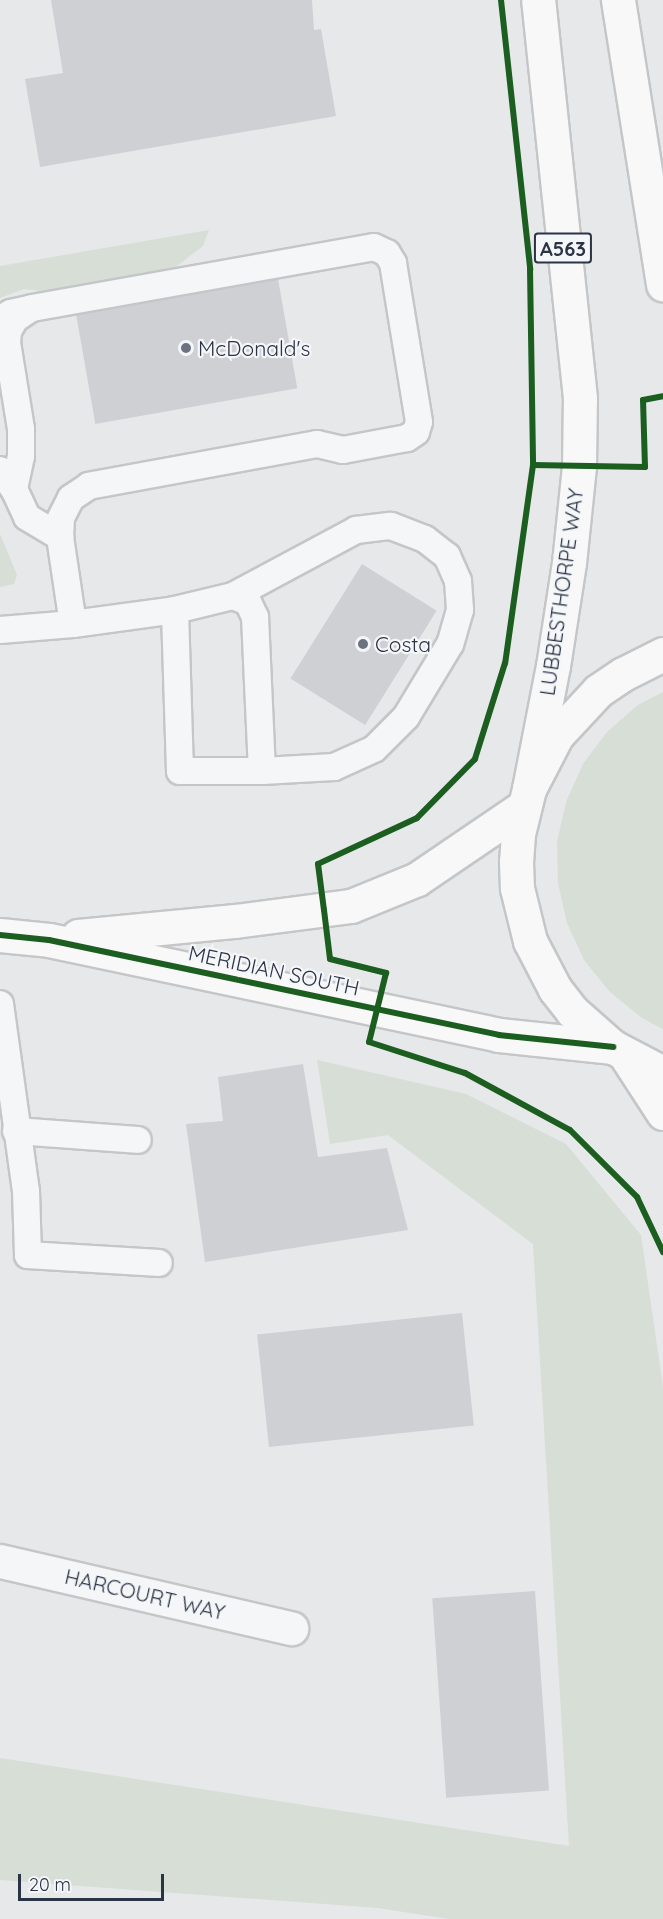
<!DOCTYPE html>
<style>
body{margin:0}
#map{position:relative;width:663px;height:1919px;overflow:hidden;background:#e6e8ea;font-family:Quicksand,sans-serif}
div>[style]{position:absolute}
.green>*{inset:0;background:#d6ded6}
.building>*{inset:0;background:#ced0d3;transform-origin:0 0}
.roads{filter:drop-shadow(2px 0 #c4c6c8) drop-shadow(-2px 0 #c4c6c8) drop-shadow(0 2px #c4c6c8) drop-shadow(0 -2px #c4c6c8)}
.lane>*{height:26px;margin:-13px;padding:0 13px;transform-origin:13px;border-radius:13px;background:#f5f6f7}
.street>*{height:33px;margin:-16.5px;padding:0 16.5px;transform-origin:16.5px;border-radius:16.5px;background:#f5f6f7}
.secondary>*{height:33px;margin:-16.5px;padding:0 16.5px;transform-origin:16.5px;border-radius:16.5px;background:#f8f8f8}
.highway>*{height:33px;margin:-16.5px;padding:0 16.5px;transform-origin:16.5px;border-radius:16.5px;background:#f8f8f8}
.cycleway>*{height:6px;margin:-3px;padding:0 3px;transform-origin:3px;border-radius:3px;background:#1b5e20}
.dots>*{width:16px;height:16px;translate:-50% -50%;box-sizing:border-box;border:3px solid #f4f6f9;border-radius:50%}
span{translate:-50% -50%;white-space:nowrap;text-align:center;line-height:1.15;-webkit-text-stroke:4.5px #f4f6f9;paint-order:stroke}
.shield-label span{padding:2px 4px;background:#f4f6f9;border:2px solid;border-radius:4px;-webkit-text-stroke-width:0}
.shield-label{font-size:20px;color:#2b3445;font-weight:700}
.poi-label{font-size:21px;color:#2b3445}
.left{translate:0 -50%;text-align:left}
.street-label{font-size:21px;color:#2b3445}
.scale{position:absolute;left:18px;top:1874px;width:146px;height:27px;box-sizing:border-box;border:3px solid #2b3445;border-top:0;padding-left:8px;font-size:18px;line-height:21px;white-space:nowrap;color:#2b3445;-webkit-text-stroke:4px #f4f6f9;paint-order:stroke}
</style>
<div id="map">
<div class="green">
<i style="clip-path:polygon(209px 230px,203px 246px,173px 269px,49px 292px,24px 289px,0 298px,0 266px)"></i>
<i style="clip-path:polygon(0 534px,17px 575px,14px 584px,0 587px)"></i>
<i style="clip-path:polygon(663px 692px,663px 1029px,642px 1018px,610px 992px,584px 960px,567px 923px,558px 883px,557px 842px,566px 802px,583px 764px,607px 732px,638px 705px)"></i>
<i style="clip-path:polygon(317px 1060px,466px 1094px,566px 1144px,641px 1235px,663px 1387px,663px 1919px,449px 1919px,378px 1908px,0 1880px,0 1758px,569px 1846px,533px 1244px,388px 1135px,330px 1144px)"></i>
</div>
<div class="building">
<i style="clip-path:polygon(51px 0,312px 0,314px 30px,321px 29px,336px 116px,40px 167px,25px 79px,63px 73px)"></i>
<i style="left:278px;top:279px;width:111px;height:205px;rotate:80deg"></i>
<i style="left:362px;top:564px;width:88px;height:135px;rotate:32deg"></i>
<i style="clip-path:polygon(303px 1064px,318px 1157px,387px 1148px,408px 1230px,205px 1262px,186px 1124px,223px 1121px,218px 1077px)"></i>
<i style="left:462px;top:1313px;width:113px;height:206px;rotate:84deg"></i>
<i style="left:535px;top:1591px;width:200px;height:103px;rotate:86deg"></i>
</div>
<div class="roads">
<div class="lane">
<i style="left:0;top:319px;width:13px;rotate:-29deg"></i>
<i style="left:11px;top:313px;width:22px;rotate:-13deg"></i>
<i style="left:32px;top:308px;width:347px;rotate:-10.1deg"></i>
<i style="left:374px;top:247px;width:14px;rotate:25deg"></i>
<i style="left:387px;top:253px;width:12px;rotate:59deg"></i>
<i style="left:393px;top:263px;width:161px;rotate:80.7deg"></i>
<i style="left:419px;top:422px;width:10px;rotate:107deg"></i>
<i style="left:416px;top:432px;width:11px;rotate:146deg"></i>
<i style="left:407px;top:438px;width:65px;rotate:169.4deg"></i>
<i style="left:343px;top:450px;width:27px;rotate:-167deg"></i>
<i style="left:317px;top:444px;width:232px;rotate:169.6deg"></i>
<i style="left:89px;top:486px;width:22px;rotate:146deg"></i>
<i style="left:71px;top:498px;width:22px;rotate:117deg"></i>
<i style="left:61px;top:518px;width:19px;rotate:93deg"></i>
<i style="left:60px;top:537px;width:88px;rotate:81.5deg"></i>
<i style="left:73px;top:624px;width:73px;rotate:175.3deg"></i>
<i style="left:0;top:470px;width:24px;rotate:54deg"></i>
<i style="left:14px;top:489px;width:31px;rotate:65deg"></i>
<i style="left:27px;top:517px;width:39px;rotate:31deg"></i>
<i style="left:14px;top:489px;width:34px;rotate:-78deg"></i>
<i style="left:21px;top:456px;width:27px;rotate:-90deg"></i>
<i style="left:21px;top:429px;width:87px;rotate:-99.2deg"></i>
<i style="left:7px;top:343px;width:12px;rotate:-85deg"></i>
<i style="left:8px;top:331px;width:14px;rotate:-60deg"></i>
<i style="left:15px;top:319px;width:18px;rotate:-34deg"></i>
<i style="left:233px;top:596px;width:140px;rotate:-28.2deg"></i>
<i style="left:356px;top:530px;width:35px;rotate:-7deg"></i>
<i style="left:391px;top:526px;width:36px;rotate:21deg"></i>
<i style="left:425px;top:539px;width:28px;rotate:38deg"></i>
<i style="left:447px;top:556px;width:27px;rotate:66deg"></i>
<i style="left:458px;top:581px;width:29px;rotate:86deg"></i>
<i style="left:460px;top:610px;width:35px;rotate:106deg"></i>
<i style="left:450px;top:644px;width:85px;rotate:121.1deg"></i>
<i style="left:406px;top:717px;width:45px;rotate:135deg"></i>
<i style="left:374px;top:749px;width:44px;rotate:155.8deg"></i>
<i style="left:334px;top:767px;width:72px;rotate:176.8deg"></i>
<i style="left:73px;top:624px;width:103px;rotate:-7.8deg"></i>
<i style="left:175px;top:610px;width:60px;rotate:-13.6deg"></i>
<i style="left:233px;top:596px;width:16px;rotate:22deg"></i>
<i style="left:248px;top:602px;width:17px;rotate:65deg"></i>
<i style="left:255px;top:617px;width:154px;rotate:87.4deg"></i>
<i style="left:262px;top:771px;width:82px;rotate:180deg"></i>
<i style="left:180px;top:771px;width:161px;rotate:-91.8deg"></i>
<i style="left:0;top:1004px;width:189px;rotate:82.1deg"></i>
<i style="left:26px;top:1191px;width:64px;rotate:88.2deg"></i>
<i style="left:28px;top:1255px;width:131px;rotate:3.5deg"></i>
<i style="left:16px;top:1131px;width:122px;rotate:4.2deg"></i>
</div>
<div class="street">
<i style="left:0;top:1561px;width:299px;rotate:13deg"></i>
</div>
<div class="secondary">
<i style="left:0;top:935px;width:49px;rotate:5.8deg"></i>
<i style="left:49px;top:940px;width:460px;rotate:11.9deg"></i>
<i style="left:499px;top:1035px;width:115px;rotate:6deg"></i>
<i style="left:78px;top:936px;width:158px;rotate:-5.5deg"></i>
<i style="left:235px;top:921px;width:117px;rotate:-7.4deg"></i>
<i style="left:351px;top:906px;width:71px;rotate:-22.2deg"></i>
<i style="left:417px;top:879px;width:128px;rotate:-34.2deg"></i>
</div>
<div class="highway">
<i style="left:618px;top:0;width:288px;rotate:81deg"></i>
<i style="left:663px;top:654px;width:45px;rotate:153.4deg"></i>
<i style="left:623px;top:674px;width:30px;rotate:146deg"></i>
<i style="left:598px;top:691px;width:60px;rotate:133deg"></i>
<i style="left:557px;top:735px;width:61px;rotate:117.4deg"></i>
<i style="left:529px;top:789px;width:46px;rotate:103.7deg"></i>
<i style="left:518px;top:834px;width:27px;rotate:94deg"></i>
<i style="left:516px;top:861px;width:27px;rotate:88deg"></i>
<i style="left:517px;top:888px;width:55px;rotate:76.2deg"></i>
<i style="left:530px;top:941px;width:54px;rotate:62.5deg"></i>
<i style="left:555px;top:989px;width:28px;rotate:52deg"></i>
<i style="left:572px;top:1011px;width:55px;rotate:41.3deg"></i>
<i style="left:613px;top:1047px;width:56px;rotate:27.5deg"></i>
<i style="left:529px;top:789px;width:125px;rotate:-79deg"></i>
<i style="left:553px;top:666px;width:104px;rotate:-81.2deg"></i>
<i style="left:569px;top:563px;width:98px;rotate:-84.1deg"></i>
<i style="left:579px;top:466px;width:68px;rotate:-89.2deg"></i>
<i style="left:580px;top:398px;width:400px;rotate:-96deg"></i>
<i style="left:626px;top:1056px;width:68px;rotate:57deg"></i>
</div>
</div>
<div class="cycleway">
<i style="left:501px;top:0;width:271px;rotate:83.8deg"></i>
<i style="left:530px;top:269px;width:196px;rotate:89.1deg"></i>
<i style="left:533px;top:465px;width:200px;rotate:98deg"></i>
<i style="left:505px;top:663px;width:101px;rotate:107.4deg"></i>
<i style="left:475px;top:759px;width:83px;rotate:134.5deg"></i>
<i style="left:417px;top:818px;width:109px;rotate:155.1deg"></i>
<i style="left:318px;top:864px;width:46px;rotate:82.6deg"></i>
<i style="left:324px;top:910px;width:49px;rotate:83deg"></i>
<i style="left:330px;top:959px;width:58px;rotate:14deg"></i>
<i style="left:386px;top:973px;width:71px;rotate:103.8deg"></i>
<i style="left:369px;top:1042px;width:101px;rotate:17.9deg"></i>
<i style="left:465px;top:1073px;width:119px;rotate:28.5deg"></i>
<i style="left:570px;top:1130px;width:95px;rotate:45deg"></i>
<i style="left:637px;top:1197px;width:61px;rotate:64.7deg"></i>
<i style="left:533px;top:465px;width:112px;rotate:1deg"></i>
<i style="left:645px;top:467px;width:67px;rotate:-91.7deg"></i>
<i style="left:643px;top:400px;width:20px;rotate:-11deg"></i>
<i style="left:0;top:935px;width:49px;rotate:5.8deg"></i>
<i style="left:49px;top:940px;width:460px;rotate:11.9deg"></i>
<i style="left:499px;top:1035px;width:115px;rotate:6deg"></i>
</div>
<div class="dots">
<i style="left:186px;top:348px;background:#6c737f"></i>
<i style="left:363px;top:644px;background:#6c737f"></i>
</div>
<div class="shield-label">
<span style="left:563px;top:248px">A563</span>
</div>
<div class="poi-label">
<span class="left" style="left:198px;top:348px">McDonald's</span>
<span class="left" style="left:375px;top:644px">Costa</span>
</div>
<div class="street-label">
<span style="left:561px;top:592px;rotate:-82deg">LUBBESTHORPE WAY</span>
<span style="left:274px;top:970px;rotate:12deg">MERIDIAN SOUTH</span>
<span style="left:145px;top:1594px;rotate:13deg">HARCOURT WAY</span>
</div>
<div class="scale">20 m</div>
</div>
